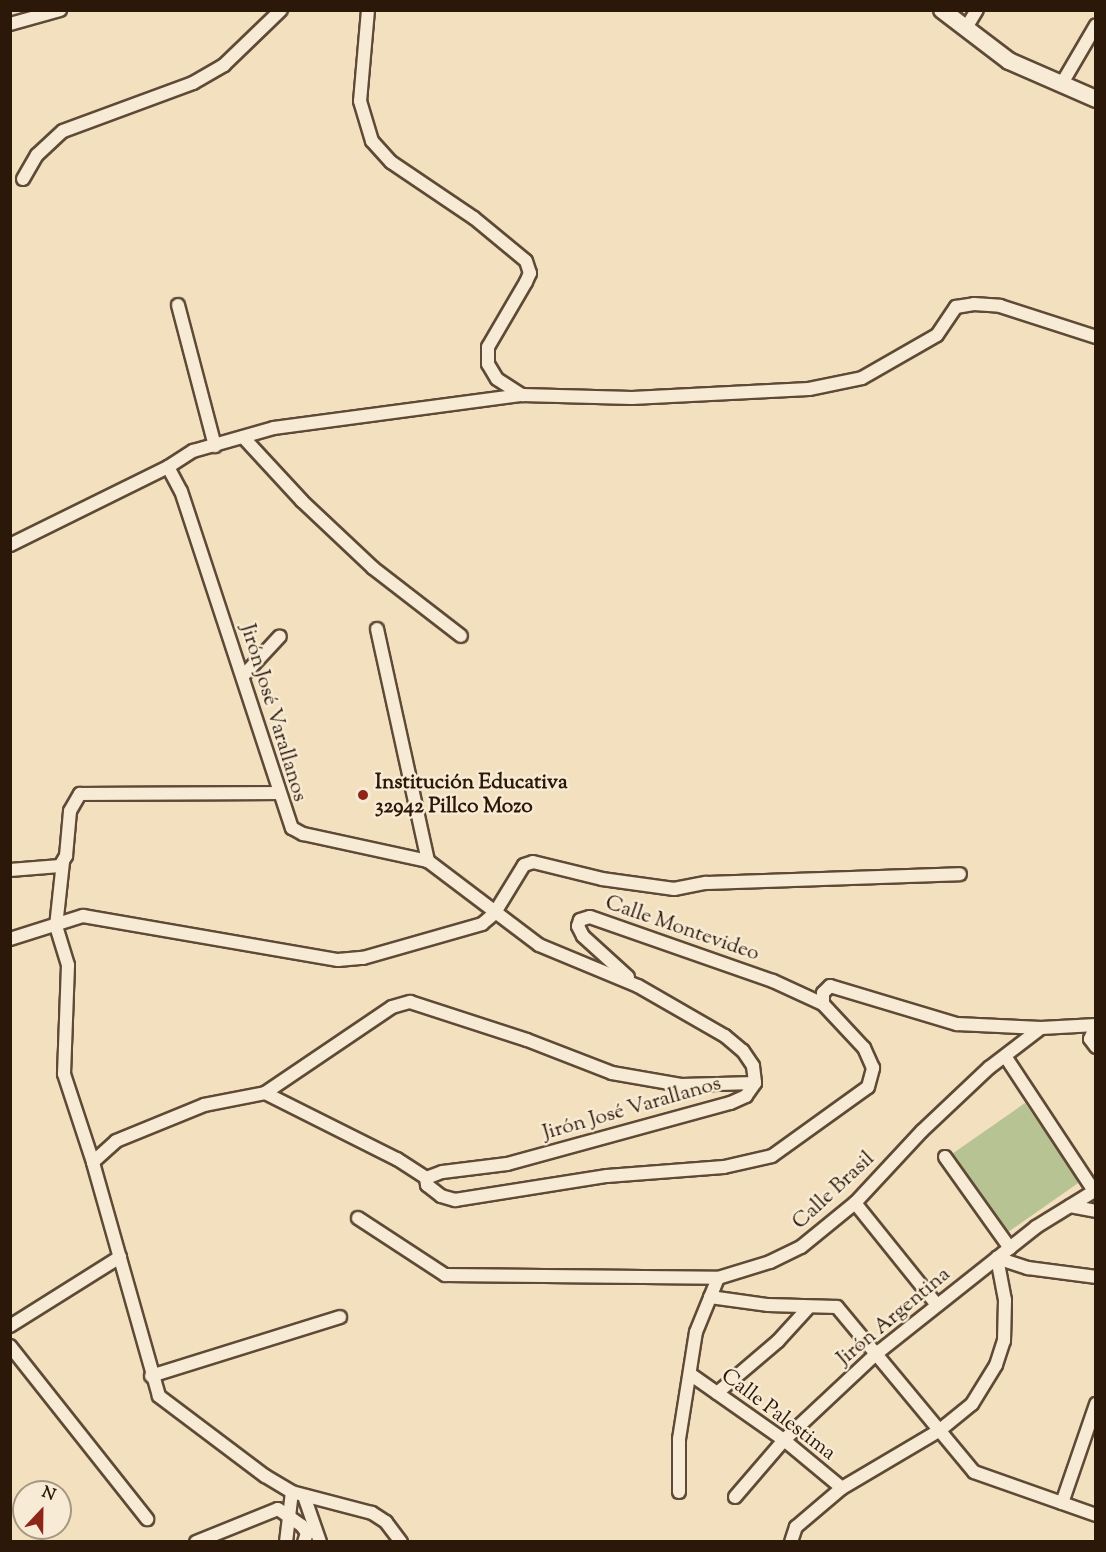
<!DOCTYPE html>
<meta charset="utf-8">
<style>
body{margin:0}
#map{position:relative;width:1106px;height:1552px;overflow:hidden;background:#f3e0be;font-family:"Sorts Mill Goudy",serif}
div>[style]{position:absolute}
.green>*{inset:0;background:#b8c394;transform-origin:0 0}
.roads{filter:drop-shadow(2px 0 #5e4a36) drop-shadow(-2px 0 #5e4a36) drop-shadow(0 2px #5e4a36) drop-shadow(0 -2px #5e4a36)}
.street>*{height:12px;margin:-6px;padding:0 6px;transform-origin:6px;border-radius:6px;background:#f7ebd5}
.secondary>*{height:16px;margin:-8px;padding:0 8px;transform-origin:8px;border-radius:8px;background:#f7ebd5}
.dots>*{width:16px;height:16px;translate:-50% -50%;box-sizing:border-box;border:3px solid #f7ebd5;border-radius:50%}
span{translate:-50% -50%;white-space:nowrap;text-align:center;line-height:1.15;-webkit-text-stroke:5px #f7ebd5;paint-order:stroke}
.street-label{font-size:21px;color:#2c1808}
.poi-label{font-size:21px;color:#2c1808;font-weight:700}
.left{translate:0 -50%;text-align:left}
.frame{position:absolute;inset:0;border:12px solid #2c1808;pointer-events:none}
.north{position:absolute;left:12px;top:1480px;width:60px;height:60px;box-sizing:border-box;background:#f7ebd5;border:2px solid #a69783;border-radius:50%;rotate:22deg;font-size:16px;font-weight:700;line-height:24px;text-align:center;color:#2c1808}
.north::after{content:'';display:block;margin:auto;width:21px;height:27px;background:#8f2418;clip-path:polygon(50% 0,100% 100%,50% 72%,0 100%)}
</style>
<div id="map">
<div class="green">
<i style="left:1025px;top:1103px;width:96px;height:90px;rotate:55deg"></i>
</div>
<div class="roads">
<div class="street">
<i style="left:368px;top:10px;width:91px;rotate:95deg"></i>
<i style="left:360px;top:101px;width:42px;rotate:73.3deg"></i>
<i style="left:372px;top:141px;width:28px;rotate:48deg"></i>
<i style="left:391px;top:162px;width:100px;rotate:34deg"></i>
<i style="left:474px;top:218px;width:67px;rotate:39.6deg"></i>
<i style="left:526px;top:261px;width:13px;rotate:72deg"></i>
<i style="left:530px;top:273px;width:10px;rotate:114deg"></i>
<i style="left:526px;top:282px;width:75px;rotate:120.3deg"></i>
<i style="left:488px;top:347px;width:17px;rotate:90deg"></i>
<i style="left:488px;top:364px;width:17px;rotate:59deg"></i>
<i style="left:497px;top:379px;width:30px;rotate:33deg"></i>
<i style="left:522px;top:395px;width:110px;rotate:1.6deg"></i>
<i style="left:632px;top:398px;width:177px;rotate:-2.9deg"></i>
<i style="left:809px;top:389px;width:54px;rotate:-11.7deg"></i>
<i style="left:862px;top:378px;width:86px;rotate:-29.8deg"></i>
<i style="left:937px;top:335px;width:34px;rotate:-56deg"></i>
<i style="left:956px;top:307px;width:18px;rotate:-9deg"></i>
<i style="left:974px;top:304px;width:26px;rotate:4deg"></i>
<i style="left:1000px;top:306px;width:101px;rotate:17.9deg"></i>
<i style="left:10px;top:24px;width:52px;rotate:-15.6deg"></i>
<i style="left:966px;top:28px;width:21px;rotate:-59deg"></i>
<i style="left:1061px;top:85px;width:69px;rotate:-59.7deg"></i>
<i style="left:23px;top:179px;width:28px;rotate:-60deg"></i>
<i style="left:37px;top:155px;width:35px;rotate:-43deg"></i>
<i style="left:63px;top:131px;width:139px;rotate:-20.3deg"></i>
<i style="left:193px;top:83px;width:36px;rotate:-30deg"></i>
<i style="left:224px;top:65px;width:79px;rotate:-44deg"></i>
<i style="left:178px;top:305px;width:146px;rotate:75.3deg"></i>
<i style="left:243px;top:437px;width:87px;rotate:47.3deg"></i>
<i style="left:302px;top:501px;width:98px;rotate:43.3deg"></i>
<i style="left:373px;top:568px;width:111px;rotate:37.7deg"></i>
<i style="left:168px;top:467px;width:30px;rotate:-33deg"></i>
<i style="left:193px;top:451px;width:84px;rotate:-15.9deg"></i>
<i style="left:274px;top:428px;width:250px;rotate:-7.6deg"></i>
<i style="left:10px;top:545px;width:176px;rotate:-26.3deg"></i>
<i style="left:168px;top:467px;width:27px;rotate:62deg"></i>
<i style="left:181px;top:491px;width:355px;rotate:71.8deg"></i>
<i style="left:292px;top:828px;width:13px;rotate:29deg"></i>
<i style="left:303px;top:834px;width:128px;rotate:12.2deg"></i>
<i style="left:428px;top:861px;width:139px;rotate:37.1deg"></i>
<i style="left:539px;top:945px;width:107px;rotate:22.5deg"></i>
<i style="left:638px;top:986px;width:100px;rotate:29.9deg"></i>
<i style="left:725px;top:1036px;width:23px;rotate:40deg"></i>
<i style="left:743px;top:1051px;width:18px;rotate:56deg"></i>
<i style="left:753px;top:1066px;width:17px;rotate:83deg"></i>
<i style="left:755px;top:1083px;width:16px;rotate:125deg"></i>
<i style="left:746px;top:1096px;width:17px;rotate:156deg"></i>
<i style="left:730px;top:1103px;width:231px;rotate:164.7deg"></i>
<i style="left:507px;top:1164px;width:65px;rotate:173deg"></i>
<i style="left:442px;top:1172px;width:17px;rotate:159deg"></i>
<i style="left:426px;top:1178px;width:7px;rotate:82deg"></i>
<i style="left:427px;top:1185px;width:18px;rotate:38deg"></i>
<i style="left:441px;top:1196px;width:15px;rotate:16deg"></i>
<i style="left:455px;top:1200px;width:154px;rotate:-9deg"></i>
<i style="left:607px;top:1176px;width:117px;rotate:-4.4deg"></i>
<i style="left:724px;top:1167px;width:49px;rotate:-12.9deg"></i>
<i style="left:772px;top:1156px;width:118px;rotate:-35.7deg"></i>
<i style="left:868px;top:1087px;width:20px;rotate:-75deg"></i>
<i style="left:873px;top:1068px;width:22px;rotate:-114deg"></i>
<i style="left:864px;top:1048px;width:60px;rotate:-133deg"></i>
<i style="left:823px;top:1004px;width:11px;rotate:-90deg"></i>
<i style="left:823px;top:993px;width:10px;rotate:-45deg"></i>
<i style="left:830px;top:986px;width:133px;rotate:16.7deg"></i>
<i style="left:957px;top:1024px;width:84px;rotate:2.7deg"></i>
<i style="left:1041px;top:1028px;width:55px;rotate:-3.1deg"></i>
<i style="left:377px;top:629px;width:238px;rotate:77.6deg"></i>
<i style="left:243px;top:676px;width:54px;rotate:-47.2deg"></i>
<i style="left:63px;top:862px;width:64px;rotate:96.2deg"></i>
<i style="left:56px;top:926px;width:41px;rotate:72.9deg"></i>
<i style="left:68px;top:965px;width:109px;rotate:92.1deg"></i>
<i style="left:64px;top:1074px;width:93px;rotate:71.8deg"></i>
<i style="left:10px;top:870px;width:50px;rotate:-4.6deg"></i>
<i style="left:60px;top:866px;width:12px;rotate:-59deg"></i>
<i style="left:66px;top:856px;width:45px;rotate:-84.9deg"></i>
<i style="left:70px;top:811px;width:20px;rotate:-60deg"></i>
<i style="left:80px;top:794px;width:199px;rotate:-0.3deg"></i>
<i style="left:10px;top:939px;width:77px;rotate:-17.5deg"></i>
<i style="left:83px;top:916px;width:259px;rotate:9.8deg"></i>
<i style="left:338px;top:960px;width:25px;rotate:-5deg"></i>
<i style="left:363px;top:958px;width:124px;rotate:-15.9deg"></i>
<i style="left:482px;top:924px;width:16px;rotate:-40deg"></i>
<i style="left:494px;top:914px;width:57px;rotate:-58.5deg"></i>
<i style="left:524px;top:865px;width:9px;rotate:-18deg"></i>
<i style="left:533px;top:862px;width:71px;rotate:13.8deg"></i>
<i style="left:602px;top:879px;width:73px;rotate:7.9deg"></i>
<i style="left:674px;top:889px;width:33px;rotate:-11deg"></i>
<i style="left:706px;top:883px;width:254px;rotate:-2deg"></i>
<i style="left:628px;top:977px;width:61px;rotate:-137.7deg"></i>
<i style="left:583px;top:936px;width:11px;rotate:-117deg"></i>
<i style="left:578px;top:926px;width:6px;rotate:-72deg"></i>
<i style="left:580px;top:920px;width:10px;rotate:-17deg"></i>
<i style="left:590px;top:917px;width:194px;rotate:19.3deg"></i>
<i style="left:773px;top:981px;width:55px;rotate:24.7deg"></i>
<i style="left:1096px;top:1026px;width:14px;rotate:115deg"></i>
<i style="left:1090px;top:1039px;width:10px;rotate:53deg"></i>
<i style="left:1005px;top:1056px;width:162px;rotate:56.6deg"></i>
<i style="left:265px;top:1093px;width:153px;rotate:-34.1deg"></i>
<i style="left:392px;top:1007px;width:19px;rotate:-16deg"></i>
<i style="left:410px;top:1002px;width:123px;rotate:18deg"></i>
<i style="left:527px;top:1040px;width:91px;rotate:21.2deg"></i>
<i style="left:612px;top:1073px;width:70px;rotate:9.9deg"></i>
<i style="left:681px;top:1085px;width:74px;rotate:-1.5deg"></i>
<i style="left:945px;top:1157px;width:112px;rotate:54.5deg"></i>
<i style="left:855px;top:1203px;width:131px;rotate:51.2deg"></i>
<i style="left:1070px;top:1206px;width:26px;rotate:11deg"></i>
<i style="left:358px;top:1218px;width:104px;rotate:33.2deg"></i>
<i style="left:445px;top:1275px;width:273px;rotate:0.6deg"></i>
<i style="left:710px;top:1297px;width:59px;rotate:7.9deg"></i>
<i style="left:768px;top:1305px;width:69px;rotate:1.7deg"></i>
<i style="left:837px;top:1307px;width:214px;rotate:50.3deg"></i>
<i style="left:974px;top:1472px;width:129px;rotate:19.4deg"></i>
<i style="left:10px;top:1326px;width:130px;rotate:-32.1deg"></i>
<i style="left:10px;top:1346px;width:221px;rotate:51.6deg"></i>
<i style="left:690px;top:1374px;width:115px;rotate:35.1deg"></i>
<i style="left:784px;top:1440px;width:75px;rotate:39.6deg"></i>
<i style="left:151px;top:1376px;width:198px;rotate:-17.3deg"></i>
<i style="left:717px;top:1393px;width:80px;rotate:-40.4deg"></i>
<i style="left:778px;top:1341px;width:46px;rotate:-47.6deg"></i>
<i style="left:679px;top:1492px;width:53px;rotate:-90deg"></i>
<i style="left:679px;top:1439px;width:108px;rotate:-81deg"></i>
<i style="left:696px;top:1332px;width:58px;rotate:-67.8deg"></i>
<i style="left:718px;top:1278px;width:54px;rotate:-17.1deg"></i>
<i style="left:770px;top:1262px;width:34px;rotate:-26deg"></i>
<i style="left:801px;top:1247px;width:70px;rotate:-39.2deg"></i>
<i style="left:855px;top:1203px;width:98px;rotate:-47.1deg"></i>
<i style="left:922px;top:1131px;width:93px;rotate:-43.3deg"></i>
<i style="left:990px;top:1067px;width:64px;rotate:-37.4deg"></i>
<i style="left:304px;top:1496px;width:49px;rotate:70.8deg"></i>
<i style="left:735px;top:1497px;width:75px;rotate:-49.3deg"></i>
<i style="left:784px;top:1440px;width:126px;rotate:-43.1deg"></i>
<i style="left:876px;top:1354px;width:204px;rotate:-38.4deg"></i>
<i style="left:1036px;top:1227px;width:70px;rotate:-31.7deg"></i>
<i style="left:1062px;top:1503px;width:105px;rotate:-71deg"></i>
<i style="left:196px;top:1542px;width:88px;rotate:-21.9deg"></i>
<i style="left:278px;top:1509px;width:29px;rotate:35deg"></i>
<i style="left:302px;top:1526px;width:9px;rotate:54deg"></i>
<i style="left:307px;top:1533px;width:9px;rotate:108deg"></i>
<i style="left:286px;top:1542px;width:50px;rotate:-83.2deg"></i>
<i style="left:401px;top:1542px;width:25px;rotate:-127deg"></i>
<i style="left:386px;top:1522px;width:17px;rotate:-147deg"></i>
<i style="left:372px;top:1513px;width:83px;rotate:-165.3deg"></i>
<i style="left:292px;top:1492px;width:31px;rotate:-149deg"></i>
<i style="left:265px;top:1476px;width:133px;rotate:-143deg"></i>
<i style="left:159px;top:1396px;width:243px;rotate:-105.8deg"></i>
<i style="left:93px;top:1162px;width:31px;rotate:-42deg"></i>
<i style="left:116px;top:1141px;width:95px;rotate:-22.2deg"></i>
<i style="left:204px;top:1105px;width:62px;rotate:-11.1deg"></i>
<i style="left:265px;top:1093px;width:148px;rotate:26.6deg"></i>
<i style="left:397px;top:1159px;width:35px;rotate:33deg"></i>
<i style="left:791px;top:1542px;width:16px;rotate:-72deg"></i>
<i style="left:796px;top:1527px;width:60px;rotate:-40.3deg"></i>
<i style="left:842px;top:1488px;width:114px;rotate:-30.6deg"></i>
<i style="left:940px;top:1430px;width:41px;rotate:-39.1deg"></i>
<i style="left:972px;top:1404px;width:46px;rotate:-58.4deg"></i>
<i style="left:996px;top:1365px;width:25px;rotate:-72deg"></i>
<i style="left:1004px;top:1341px;width:41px;rotate:-88.6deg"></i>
<i style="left:1005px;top:1300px;width:43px;rotate:-100.8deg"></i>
<i style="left:997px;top:1258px;width:33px;rotate:18deg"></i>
<i style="left:1028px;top:1268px;width:69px;rotate:7.5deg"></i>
</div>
<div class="secondary">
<i style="left:942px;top:10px;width:84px;rotate:37.3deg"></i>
<i style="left:1009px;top:61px;width:95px;rotate:23.6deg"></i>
</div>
</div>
<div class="dots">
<i style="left:363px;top:795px;background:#8f2418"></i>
</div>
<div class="street-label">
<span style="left:273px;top:713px;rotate:73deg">Jirón José Varallanos</span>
<span style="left:682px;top:929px;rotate:19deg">Calle Montevideo</span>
<span style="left:632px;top:1109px;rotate:-16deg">Jirón José Varallanos</span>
<span style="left:834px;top:1191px;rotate:-43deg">Calle Brasil</span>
<span style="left:894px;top:1317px;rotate:-40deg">Jirón Argentina</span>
<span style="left:778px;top:1415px;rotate:37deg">Calle Palestima</span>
</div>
<div class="poi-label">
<span class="left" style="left:375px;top:795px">Institución Educativa<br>32942 Pillco Mozo</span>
</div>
<div class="frame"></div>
<div class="north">N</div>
</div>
